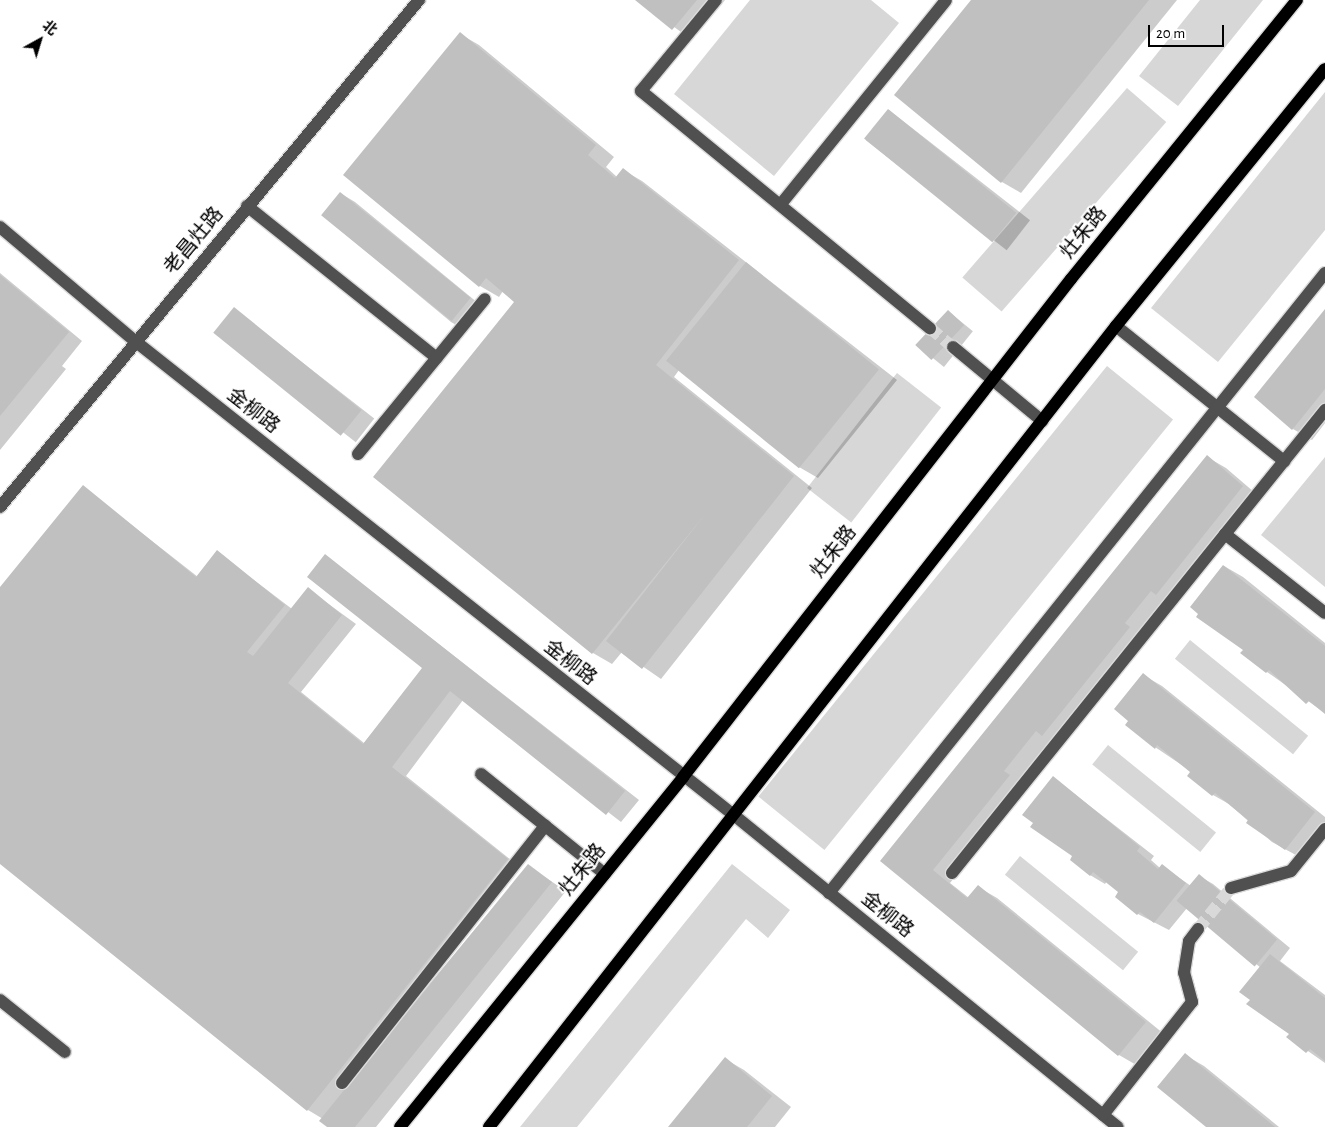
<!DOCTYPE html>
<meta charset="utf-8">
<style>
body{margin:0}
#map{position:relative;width:1325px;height:1127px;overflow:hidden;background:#fff;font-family:"Alegreya Sans","Noto Sans SC",sans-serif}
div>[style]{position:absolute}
.green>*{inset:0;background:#d7d7d7;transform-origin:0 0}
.shadow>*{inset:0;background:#0003;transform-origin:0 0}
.building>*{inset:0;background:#c0c0c0;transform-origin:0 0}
.minor-tunnel>*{height:12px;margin-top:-6px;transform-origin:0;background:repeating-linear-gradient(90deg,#d9d9d9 0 12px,transparent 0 18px)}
.roads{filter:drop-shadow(1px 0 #dbdbdb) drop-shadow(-1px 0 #dbdbdb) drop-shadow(0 1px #dbdbdb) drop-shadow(0 -1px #dbdbdb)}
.minor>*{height:12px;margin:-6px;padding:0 6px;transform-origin:6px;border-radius:6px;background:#505050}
.major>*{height:12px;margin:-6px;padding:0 6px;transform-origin:6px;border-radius:6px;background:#000}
span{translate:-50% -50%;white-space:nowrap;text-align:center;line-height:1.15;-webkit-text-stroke:4px #fff;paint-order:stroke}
.street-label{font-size:20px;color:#000}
.north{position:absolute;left:15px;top:15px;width:50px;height:50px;-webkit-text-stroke:4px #fff;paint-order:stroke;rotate:39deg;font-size:14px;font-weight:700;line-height:20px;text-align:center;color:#000}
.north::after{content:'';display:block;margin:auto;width:18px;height:22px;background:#000;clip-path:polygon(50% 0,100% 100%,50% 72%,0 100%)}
.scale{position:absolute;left:1148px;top:25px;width:76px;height:22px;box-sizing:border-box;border:2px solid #000;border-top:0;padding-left:6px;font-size:15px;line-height:18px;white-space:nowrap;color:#000;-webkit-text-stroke:4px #fff;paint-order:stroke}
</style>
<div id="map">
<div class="green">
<i style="clip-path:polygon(750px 0,871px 0,899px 23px,774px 176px,674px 94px)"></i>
<i style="clip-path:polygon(1200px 0,1263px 0,1178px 106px,1139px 76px)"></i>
<i style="left:1127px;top:88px;width:52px;height:251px;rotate:41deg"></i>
<i style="clip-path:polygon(1325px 92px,1325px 230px,1218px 362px,1151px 308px)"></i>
<i style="left:1107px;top:366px;width:85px;height:554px;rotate:39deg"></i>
<i style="left:897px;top:373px;width:56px;height:146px;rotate:38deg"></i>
<i style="clip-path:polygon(1325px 457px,1325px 587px,1261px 535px)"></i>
<i style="left:1190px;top:640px;width:152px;height:24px;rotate:39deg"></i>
<i style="left:1108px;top:745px;width:139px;height:25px;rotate:39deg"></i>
<i style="left:1020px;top:856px;width:152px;height:24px;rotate:39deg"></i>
<i style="clip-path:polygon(732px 864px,790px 910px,768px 938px,746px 919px,577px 1127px,520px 1127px)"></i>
</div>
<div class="shadow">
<i style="clip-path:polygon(637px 0,725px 0,692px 40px)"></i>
<i style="clip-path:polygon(972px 0,1177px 0,1021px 193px,1002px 182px,895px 95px)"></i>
<i style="clip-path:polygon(460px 34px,479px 45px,614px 157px,606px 167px,617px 177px,623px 170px,642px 181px,897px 380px,818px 478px,799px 467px,679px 370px,674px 377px,812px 488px,661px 679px,622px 652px,612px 664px,593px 653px,375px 477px,517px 302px,503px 291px,499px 297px,480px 286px)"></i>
<i style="left:889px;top:110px;width:179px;height:38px;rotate:38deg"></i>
<i style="clip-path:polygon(340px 193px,355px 202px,484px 308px,465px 330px,451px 322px,322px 215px)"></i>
<i style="clip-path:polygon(0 273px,82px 341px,62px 366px,66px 369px,0 450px)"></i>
<i style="left:234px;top:309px;width:178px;height:30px;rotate:38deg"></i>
<i style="left:948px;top:311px;width:32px;height:46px;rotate:39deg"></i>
<i style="clip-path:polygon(1325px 311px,1325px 423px,1312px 440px,1293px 429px)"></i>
<i style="clip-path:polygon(1207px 457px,1226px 468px,1261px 498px,950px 883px,969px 898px,978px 887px,997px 898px,1164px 1034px,1138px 1066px,1119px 1055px,917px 889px)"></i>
<i style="clip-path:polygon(83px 487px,198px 577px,217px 552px,292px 609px,308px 589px,356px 624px,301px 692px,364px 743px,424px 668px,326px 556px,639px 800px,621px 822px,463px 700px,406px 776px,521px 868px,416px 1000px,528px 866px,566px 891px,376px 1127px,329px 1127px,323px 1119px,308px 1110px,0 863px,0 589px)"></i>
<i style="clip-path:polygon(1224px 566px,1243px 577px,1325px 643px,1325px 713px,1267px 672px,1245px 650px)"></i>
<i style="clip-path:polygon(1143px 675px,1162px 686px,1325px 817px,1325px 834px,1305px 860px,1272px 842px,1229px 804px,1213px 795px,1192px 772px,1155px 747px,1130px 720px)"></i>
<i style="clip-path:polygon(1054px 778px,1154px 856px,1151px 860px,1160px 868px,1162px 866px,1191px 886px,1199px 876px,1213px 884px,1290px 948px,1280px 961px,1325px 995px,1325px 1063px,1288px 1037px,1291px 1033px,1251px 1000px,1261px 968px,1187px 908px,1169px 930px,1138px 914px,1120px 892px,1107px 881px,1105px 884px,1090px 875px,1074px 856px)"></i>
<i style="clip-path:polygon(1185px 1055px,1204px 1066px,1279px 1127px,1208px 1127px)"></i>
<i style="clip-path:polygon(725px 1059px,744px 1070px,791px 1107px,775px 1127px,670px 1127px)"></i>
</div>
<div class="building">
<i style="clip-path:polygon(635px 0,697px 0,672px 30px)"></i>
<i style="clip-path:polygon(971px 0,1149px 0,1001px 183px,894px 95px)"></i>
<i style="clip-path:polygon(460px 32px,596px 145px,588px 155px,615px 178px,623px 168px,739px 260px,656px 365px,794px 476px,642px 669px,606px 641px,706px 513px,592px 654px,373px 477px,514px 302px,486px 278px,479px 287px,343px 175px)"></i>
<i style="left:888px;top:109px;width:165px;height:38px;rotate:39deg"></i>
<i style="left:340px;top:192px;width:168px;height:30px;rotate:39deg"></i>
<i style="left:746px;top:262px;width:171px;height:127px;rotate:39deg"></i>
<i style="clip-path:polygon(0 275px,69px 332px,0 416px)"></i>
<i style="left:234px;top:307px;width:164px;height:33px;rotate:39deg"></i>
<i style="clip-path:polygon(1325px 309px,1325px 389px,1292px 430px,1254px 397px)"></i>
<i style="left:948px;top:310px;width:22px;height:48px;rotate:43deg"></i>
<i style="clip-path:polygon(1207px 455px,1243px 486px,1156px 595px,1151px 591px,1125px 623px,1130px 627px,1042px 736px,1036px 731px,1004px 771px,1010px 775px,933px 870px,967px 898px,978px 885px,1146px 1022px,1118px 1056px,880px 861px)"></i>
<i style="clip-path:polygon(83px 485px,196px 577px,217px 550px,285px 605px,247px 652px,253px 656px,308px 587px,342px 615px,288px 683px,363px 744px,422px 668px,307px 577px,325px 554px,625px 791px,606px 815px,450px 691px,392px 767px,508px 859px,307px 1111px,0 864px,0 587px)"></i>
<i style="clip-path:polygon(1223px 565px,1325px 646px,1325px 714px,1309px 701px,1306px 704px,1269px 670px,1266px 673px,1240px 653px,1243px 650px,1196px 617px,1198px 614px,1190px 607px)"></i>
<i style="clip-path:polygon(1143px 673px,1315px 812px,1285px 850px,1246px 823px,1248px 820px,1215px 793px,1212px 796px,1187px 776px,1190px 772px,1157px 745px,1155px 749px,1125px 725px,1128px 721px,1114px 709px)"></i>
<i style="clip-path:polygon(1053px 776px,1140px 847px,1137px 851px,1158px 869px,1162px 864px,1186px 883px,1154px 923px,1140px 912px,1137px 915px,1115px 897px,1118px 892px,1093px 872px,1090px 876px,1070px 860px,1072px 856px,1030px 827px,1033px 823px,1022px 815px)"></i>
<i style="clip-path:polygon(528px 864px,552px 882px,355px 1127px,327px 1127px,319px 1121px)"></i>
<i style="left:1199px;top:874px;width:102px;height:35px;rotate:40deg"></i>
<i style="clip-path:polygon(1270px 954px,1325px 998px,1325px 1061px,1310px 1049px,1306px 1053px,1286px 1037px,1289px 1034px,1246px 1004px,1250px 1000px,1239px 992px)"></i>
<i style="clip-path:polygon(1185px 1053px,1275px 1127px,1206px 1127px,1157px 1087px)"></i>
<i style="clip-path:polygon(725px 1057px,772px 1096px,747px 1127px,668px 1127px)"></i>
</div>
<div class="minor-tunnel">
<i style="left:930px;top:328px;width:30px;rotate:40deg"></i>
<i style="left:1198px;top:929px;width:53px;rotate:-51.2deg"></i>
</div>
<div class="roads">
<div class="minor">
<i style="left:716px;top:0;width:118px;rotate:129.5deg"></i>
<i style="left:641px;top:91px;width:374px;rotate:39.4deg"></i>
<i style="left:781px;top:204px;width:262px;rotate:-51deg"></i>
<i style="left:247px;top:206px;width:243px;rotate:38.7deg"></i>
<i style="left:0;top:227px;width:177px;rotate:40.2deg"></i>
<i style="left:135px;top:341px;width:765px;rotate:38.37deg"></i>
<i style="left:735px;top:816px;width:493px;rotate:39.1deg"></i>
<i style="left:1116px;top:326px;width:216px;rotate:38.8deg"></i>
<i style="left:953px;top:347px;width:116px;rotate:39.7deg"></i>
<i style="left:358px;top:454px;width:200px;rotate:-50.7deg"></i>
<i style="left:0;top:507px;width:658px;rotate:-50.43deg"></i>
<i style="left:1225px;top:534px;width:127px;rotate:38.3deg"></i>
<i style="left:481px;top:774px;width:159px;rotate:38.9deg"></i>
<i style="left:952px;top:873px;width:595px;rotate:-51.14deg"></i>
<i style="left:1231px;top:888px;width:62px;rotate:-15.8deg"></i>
<i style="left:1291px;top:871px;width:54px;rotate:-51deg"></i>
<i style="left:829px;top:893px;width:794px;rotate:-51.34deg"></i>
<i style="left:0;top:1000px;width:83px;rotate:38.7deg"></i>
<i style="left:342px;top:1083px;width:328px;rotate:-51.7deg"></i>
<i style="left:1103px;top:1115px;width:144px;rotate:-51.8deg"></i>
<i style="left:1192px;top:1002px;width:30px;rotate:-105deg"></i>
<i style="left:1184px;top:973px;width:32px;rotate:-81deg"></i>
<i style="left:1189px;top:941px;width:15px;rotate:-53deg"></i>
</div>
<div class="major">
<i style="left:400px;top:1127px;width:450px;rotate:-51deg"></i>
<i style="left:683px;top:777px;width:631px;rotate:-52.08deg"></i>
<i style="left:1071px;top:279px;width:359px;rotate:-51deg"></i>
<i style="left:489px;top:1127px;width:1017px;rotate:-51.95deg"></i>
<i style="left:1116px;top:326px;width:331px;rotate:-50.9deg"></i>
</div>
</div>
<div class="street-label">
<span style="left:1084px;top:233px;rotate:-51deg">灶朱路</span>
<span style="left:194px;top:241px;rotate:-50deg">老昌灶路</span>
<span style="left:253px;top:411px;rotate:38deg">金柳路</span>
<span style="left:834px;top:552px;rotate:-52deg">灶朱路</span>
<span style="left:570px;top:663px;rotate:38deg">金柳路</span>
<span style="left:583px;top:870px;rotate:-51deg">灶朱路</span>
<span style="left:887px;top:915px;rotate:39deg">金柳路</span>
</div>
<div class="north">北</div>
<div class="scale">20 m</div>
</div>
